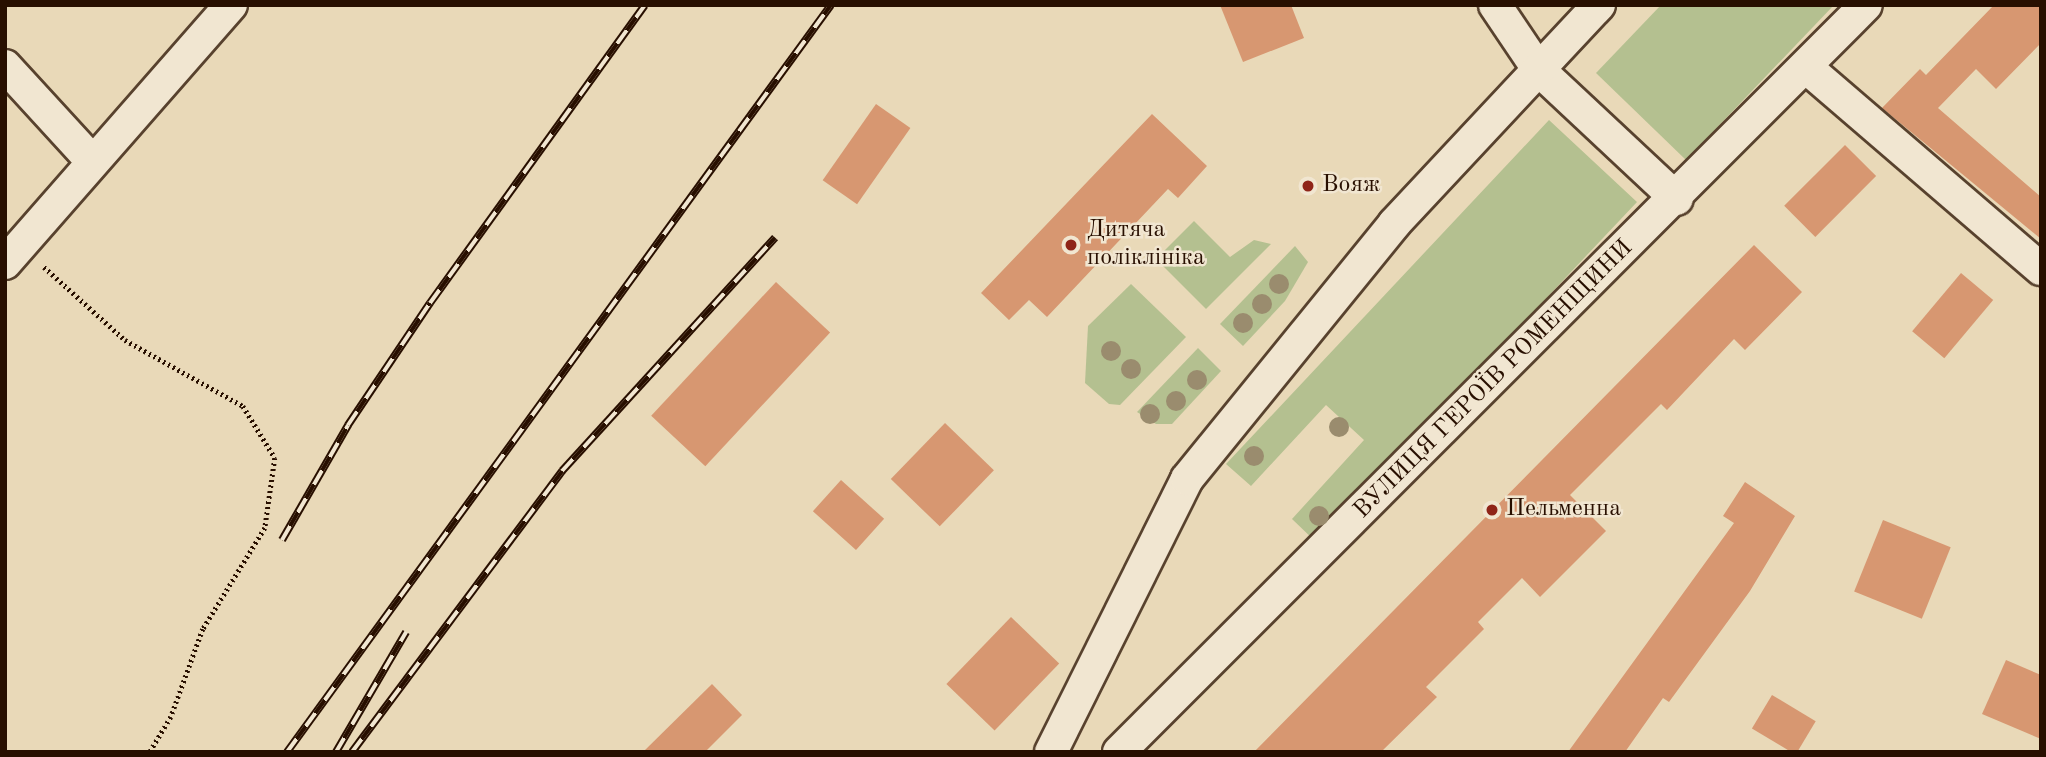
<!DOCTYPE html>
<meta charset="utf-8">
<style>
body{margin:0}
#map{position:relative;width:2046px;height:757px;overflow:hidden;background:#e9d9b8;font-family:"Old Standard TT",serif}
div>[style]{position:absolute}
.green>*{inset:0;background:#b4c090}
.building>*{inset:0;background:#d79771;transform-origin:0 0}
.path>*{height:4.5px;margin-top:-2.25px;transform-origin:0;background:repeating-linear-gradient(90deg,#280f00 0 2px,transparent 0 5.5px)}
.roads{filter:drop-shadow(2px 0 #58422e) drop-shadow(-2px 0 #58422e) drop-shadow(0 2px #58422e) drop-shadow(0 -2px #58422e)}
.minor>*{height:32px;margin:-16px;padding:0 16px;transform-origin:16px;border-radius:16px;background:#f1e6d1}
.rail>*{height:8px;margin-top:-4px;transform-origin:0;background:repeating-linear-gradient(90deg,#f1e6d1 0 16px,#280f00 0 32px);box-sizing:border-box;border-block:2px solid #280f00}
.trees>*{width:20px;height:20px;margin:-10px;border-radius:50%;background:#9a8c6e}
.dots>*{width:19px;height:19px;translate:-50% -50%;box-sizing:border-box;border:4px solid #f1e6d1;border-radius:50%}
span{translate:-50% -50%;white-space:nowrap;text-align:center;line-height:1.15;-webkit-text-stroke:5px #f1e6d1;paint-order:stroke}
.poi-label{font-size:24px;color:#280f00}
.left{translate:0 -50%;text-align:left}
.street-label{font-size:24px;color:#280f00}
.frame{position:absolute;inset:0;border:7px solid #280f00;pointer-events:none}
</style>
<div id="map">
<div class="green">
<i style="clip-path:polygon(1661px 5px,1834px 5px,1686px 160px,1596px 73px)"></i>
<i style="clip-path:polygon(1549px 120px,1637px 202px,1316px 542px,1292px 519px,1364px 440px,1326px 405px,1251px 486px,1226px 464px)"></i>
<i style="clip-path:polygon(1194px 221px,1230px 257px,1254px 240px,1271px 244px,1206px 309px,1156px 259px)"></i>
<i style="clip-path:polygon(1295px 246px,1308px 262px,1285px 301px,1243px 346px,1220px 324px)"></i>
<i style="clip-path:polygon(1131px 284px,1186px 337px,1120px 405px,1109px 404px,1085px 383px,1088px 326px)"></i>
<i style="clip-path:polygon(1198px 348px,1221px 371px,1172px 424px,1156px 424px,1137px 412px)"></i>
</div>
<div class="building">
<i style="clip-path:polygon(1220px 5px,1291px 5px,1304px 38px,1243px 62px)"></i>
<i style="clip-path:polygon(1994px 5px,2041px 5px,2041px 43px,1996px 89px,1976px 69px,1938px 108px,2041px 197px,2041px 239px,1882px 108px,1920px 69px,1926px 75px)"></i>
<i style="left:876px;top:104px;width:42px;height:93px;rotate:35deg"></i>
<i style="clip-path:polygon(1152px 114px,1207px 166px,1178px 198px,1168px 189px,1047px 317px,1029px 300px,1009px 320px,981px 293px)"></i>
<i style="left:1845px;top:145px;width:44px;height:86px;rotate:45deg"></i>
<i style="clip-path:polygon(1754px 245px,1802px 292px,1745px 350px,1734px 339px,1667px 410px,1661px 404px,1570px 495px,1606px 531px,1540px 597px,1522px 578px,1478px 622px,1484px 629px,1426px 687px,1437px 697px,1381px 752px,1254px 752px)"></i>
<i style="left:1961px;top:273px;width:42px;height:76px;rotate:40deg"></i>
<i style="left:776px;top:282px;width:74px;height:183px;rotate:43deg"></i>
<i style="left:945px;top:423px;width:68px;height:78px;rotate:44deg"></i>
<i style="left:841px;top:480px;width:58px;height:42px;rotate:42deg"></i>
<i style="clip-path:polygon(1745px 482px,1795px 516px,1750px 591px,1669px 702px,1663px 698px,1625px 752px,1568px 752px,1734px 523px,1723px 516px)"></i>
<i style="left:1883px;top:520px;width:73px;height:77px;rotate:22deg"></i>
<i style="left:1011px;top:617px;width:67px;height:93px;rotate:44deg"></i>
<i style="clip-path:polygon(2006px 660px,2041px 675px,2041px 739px,1982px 714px)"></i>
<i style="clip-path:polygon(712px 684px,742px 715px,705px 752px,643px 752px)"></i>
<i style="left:1772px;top:695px;width:51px;height:39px;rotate:31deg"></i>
</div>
<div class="path">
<i style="left:44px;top:267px;width:109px;rotate:42deg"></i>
<i style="left:125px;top:340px;width:135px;rotate:29.2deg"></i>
<i style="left:243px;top:406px;width:61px;rotate:58.4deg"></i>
<i style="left:275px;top:458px;width:71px;rotate:98.1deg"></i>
<i style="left:265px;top:528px;width:119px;rotate:121.5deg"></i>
<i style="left:203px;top:629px;width:94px;rotate:110deg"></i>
<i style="left:171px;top:717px;width:41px;rotate:121deg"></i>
</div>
<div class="roads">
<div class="minor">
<i style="left:1495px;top:5px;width:77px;rotate:56.1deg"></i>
<i style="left:1538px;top:69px;width:190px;rotate:43.1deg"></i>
<i style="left:5px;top:66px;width:129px;rotate:47.5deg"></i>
<i style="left:1806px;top:67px;width:310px;rotate:40.7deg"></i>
<i style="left:5px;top:263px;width:343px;rotate:-48.8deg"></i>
<i style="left:1051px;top:752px;width:305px;rotate:-63.5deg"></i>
<i style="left:1187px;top:479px;width:328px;rotate:-50.9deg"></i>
<i style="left:1394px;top:224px;width:300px;rotate:-46.9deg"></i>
<i style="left:1119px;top:752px;width:1056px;rotate:-45deg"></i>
</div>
</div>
<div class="rail">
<i style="left:282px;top:540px;width:133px;rotate:-60.1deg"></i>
<i style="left:348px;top:425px;width:147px;rotate:-56.1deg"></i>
<i style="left:430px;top:303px;width:367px;rotate:-54.2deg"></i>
<i style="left:287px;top:752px;width:924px;rotate:-53.94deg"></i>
<i style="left:336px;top:752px;width:139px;rotate:-59.7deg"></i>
<i style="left:352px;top:752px;width:351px;rotate:-53.2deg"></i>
<i style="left:562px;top:471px;width:316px;rotate:-47.6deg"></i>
</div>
<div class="trees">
<i style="left:1279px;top:284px"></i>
<i style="left:1262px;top:304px"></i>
<i style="left:1243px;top:323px"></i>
<i style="left:1111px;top:351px"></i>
<i style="left:1131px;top:369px"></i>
<i style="left:1197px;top:380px"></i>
<i style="left:1176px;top:401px"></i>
<i style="left:1150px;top:414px"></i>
<i style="left:1339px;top:427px"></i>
<i style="left:1254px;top:456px"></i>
<i style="left:1319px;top:516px"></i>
</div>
<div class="dots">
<i style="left:1308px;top:186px;background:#8f2418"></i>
<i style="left:1071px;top:245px;background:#8f2418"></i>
<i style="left:1492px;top:510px;background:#8f2418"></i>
</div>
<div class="poi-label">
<span class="left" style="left:1322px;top:186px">Вояж</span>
<span class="left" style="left:1087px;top:245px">Дитяча<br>поліклініка</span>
<span class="left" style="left:1506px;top:510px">Пельменна</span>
</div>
<div class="street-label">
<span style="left:1494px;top:380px;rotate:-45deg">ВУЛИЦЯ ГЕРОЇВ РОМЕНЩИНИ</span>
</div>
<div class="frame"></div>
</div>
